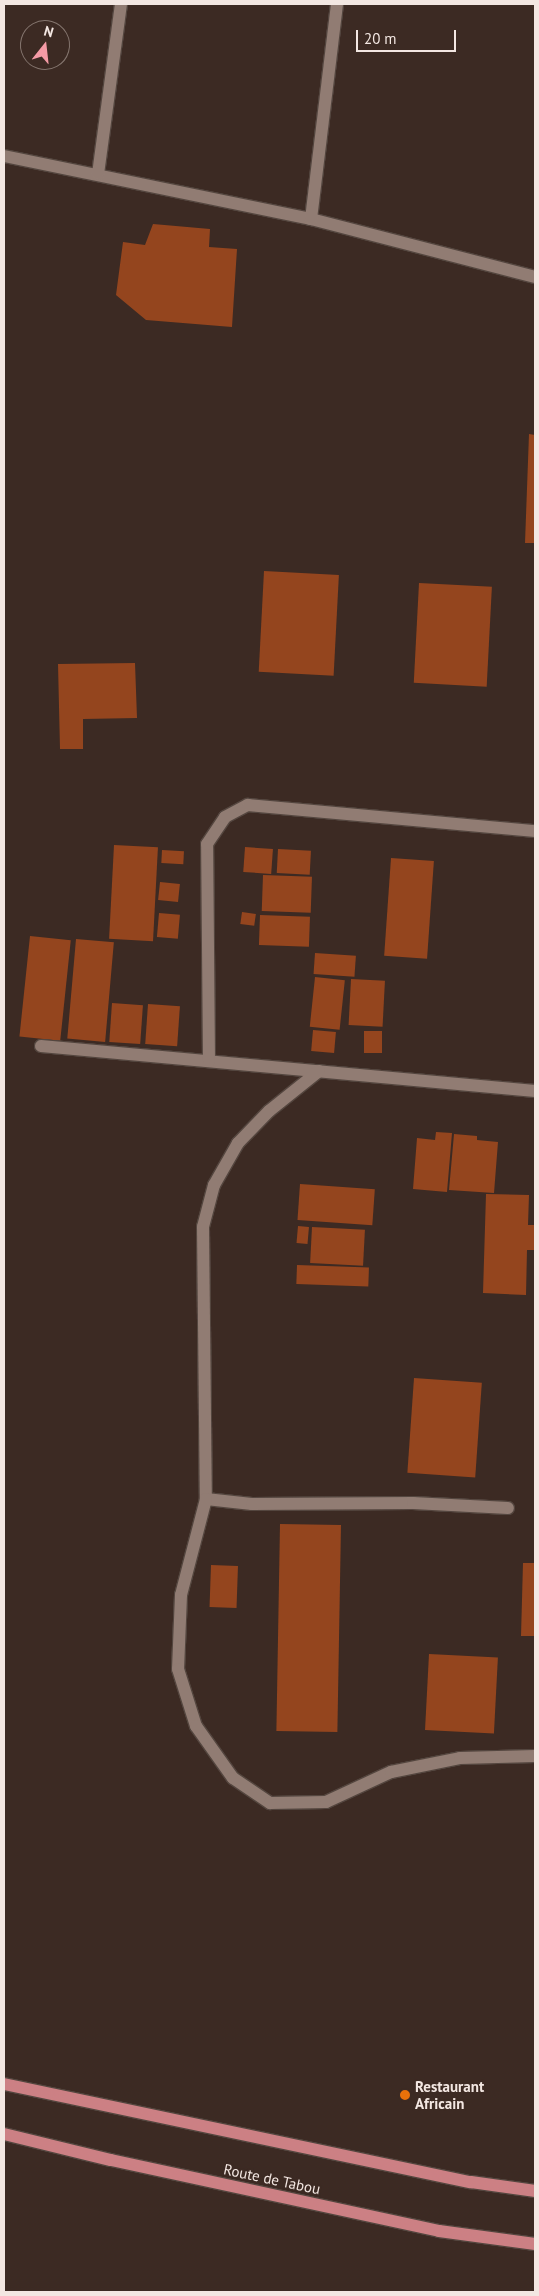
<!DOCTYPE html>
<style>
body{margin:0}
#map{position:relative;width:539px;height:2296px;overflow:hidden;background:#3c2a23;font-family:"PT Sans",sans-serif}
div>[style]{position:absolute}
.building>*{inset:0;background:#94451e;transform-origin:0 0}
.roads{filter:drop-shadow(1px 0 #54463f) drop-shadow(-1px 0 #54463f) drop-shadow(0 1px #54463f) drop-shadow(0 -1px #54463f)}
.minor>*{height:12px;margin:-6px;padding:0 6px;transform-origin:6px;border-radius:6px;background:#917c73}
.major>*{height:12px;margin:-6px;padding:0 6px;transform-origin:6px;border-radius:6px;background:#cc8084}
.dots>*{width:14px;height:14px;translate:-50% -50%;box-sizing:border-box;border:2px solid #3c2a23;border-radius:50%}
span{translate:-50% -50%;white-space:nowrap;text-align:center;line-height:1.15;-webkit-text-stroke:4px #3c2a23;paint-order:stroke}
.poi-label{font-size:15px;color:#f3e7e2;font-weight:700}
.left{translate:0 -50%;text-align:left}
.street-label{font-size:15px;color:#f3e7e2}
.frame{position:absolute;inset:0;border:5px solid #f3e7e2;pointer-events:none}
.north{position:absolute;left:20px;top:20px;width:50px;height:50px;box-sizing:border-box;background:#3c2a23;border:1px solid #85766f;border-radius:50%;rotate:16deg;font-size:14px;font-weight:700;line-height:20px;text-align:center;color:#f3e7e2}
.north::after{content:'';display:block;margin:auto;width:18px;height:22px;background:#f49aa5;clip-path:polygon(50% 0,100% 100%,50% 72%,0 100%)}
.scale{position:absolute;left:356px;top:30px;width:100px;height:22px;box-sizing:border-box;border:2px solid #f3e7e2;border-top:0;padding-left:6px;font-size:15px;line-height:18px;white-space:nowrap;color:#f3e7e2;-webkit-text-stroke:4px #3c2a23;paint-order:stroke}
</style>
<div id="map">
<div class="building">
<i style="clip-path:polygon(153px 224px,210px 229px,209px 247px,237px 249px,232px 327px,146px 320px,116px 295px,123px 242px,145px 245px)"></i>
<i style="clip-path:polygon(529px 434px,535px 435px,535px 543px,525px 543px)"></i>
<i style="left:264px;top:571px;width:75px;height:101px;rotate:3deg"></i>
<i style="left:419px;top:583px;width:73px;height:100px;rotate:3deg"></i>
<i style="clip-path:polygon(135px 663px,137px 718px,83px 719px,83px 749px,60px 749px,58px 664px)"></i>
<i style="left:114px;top:845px;width:44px;height:94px;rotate:3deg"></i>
<i style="left:245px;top:847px;width:28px;height:25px;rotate:4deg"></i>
<i style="left:278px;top:849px;width:33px;height:24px;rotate:3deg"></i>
<i style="left:162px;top:850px;width:22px;height:13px;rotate:3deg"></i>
<i style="left:391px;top:858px;width:43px;height:98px;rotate:4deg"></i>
<i style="left:263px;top:875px;width:49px;height:36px;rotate:2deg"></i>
<i style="left:160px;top:882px;width:20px;height:18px;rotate:6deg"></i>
<i style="left:242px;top:912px;width:14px;height:12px;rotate:8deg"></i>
<i style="left:159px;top:913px;width:21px;height:24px;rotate:5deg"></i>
<i style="left:260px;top:915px;width:50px;height:30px;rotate:2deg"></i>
<i style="left:30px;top:936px;width:41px;height:101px;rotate:6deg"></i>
<i style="left:76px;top:939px;width:38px;height:100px;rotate:5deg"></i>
<i style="left:315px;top:953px;width:41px;height:21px;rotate:4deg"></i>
<i style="left:315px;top:977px;width:30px;height:50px;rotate:6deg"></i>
<i style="left:351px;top:979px;width:34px;height:46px;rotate:3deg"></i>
<i style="left:112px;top:1003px;width:31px;height:39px;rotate:4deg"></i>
<i style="left:148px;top:1004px;width:32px;height:40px;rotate:4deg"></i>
<i style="left:313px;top:1030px;width:23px;height:21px;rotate:5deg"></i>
<i style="left:364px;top:1031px;width:18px;height:22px"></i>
<i style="clip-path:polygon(436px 1132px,452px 1133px,447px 1192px,413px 1189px,417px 1138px,435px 1140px)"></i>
<i style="clip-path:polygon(454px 1134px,477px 1136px,477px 1140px,498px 1142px,494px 1193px,449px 1190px)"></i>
<i style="left:300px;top:1184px;width:75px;height:36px;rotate:4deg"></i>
<i style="clip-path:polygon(486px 1194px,529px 1195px,528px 1225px,535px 1225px,535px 1250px,527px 1250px,526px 1295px,483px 1293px)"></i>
<i style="left:298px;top:1226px;width:11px;height:17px;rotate:5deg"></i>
<i style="left:312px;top:1227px;width:53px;height:36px;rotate:3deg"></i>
<i style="left:297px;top:1265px;width:72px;height:19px;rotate:2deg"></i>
<i style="left:414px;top:1378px;width:68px;height:95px;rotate:4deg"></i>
<i style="left:280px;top:1524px;width:61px;height:207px;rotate:1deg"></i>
<i style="clip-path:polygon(523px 1563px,535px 1563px,535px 1636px,521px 1636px)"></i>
<i style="left:211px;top:1565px;width:27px;height:42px;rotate:2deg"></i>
<i style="left:429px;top:1654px;width:69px;height:76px;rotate:3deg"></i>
</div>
<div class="roads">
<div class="minor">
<i style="left:4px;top:156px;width:313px;rotate:11.6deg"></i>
<i style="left:311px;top:219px;width:231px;rotate:14.5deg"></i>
<i style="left:98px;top:174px;width:172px;rotate:-82.3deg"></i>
<i style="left:311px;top:219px;width:217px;rotate:-83.1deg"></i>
<i style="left:41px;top:1046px;width:496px;rotate:5.2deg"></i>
<i style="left:209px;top:1061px;width:217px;rotate:-90.5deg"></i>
<i style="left:207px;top:844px;width:32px;rotate:-56deg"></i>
<i style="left:225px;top:817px;width:26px;rotate:-28deg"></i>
<i style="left:248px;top:805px;width:288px;rotate:5.2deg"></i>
<i style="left:319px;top:1071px;width:64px;rotate:141.3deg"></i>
<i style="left:269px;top:1111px;width:45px;rotate:134.1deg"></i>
<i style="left:238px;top:1143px;width:48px;rotate:119.7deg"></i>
<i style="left:214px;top:1185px;width:43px;rotate:104.7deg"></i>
<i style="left:203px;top:1227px;width:272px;rotate:89.4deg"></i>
<i style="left:206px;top:1499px;width:46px;rotate:6.2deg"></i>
<i style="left:252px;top:1504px;width:161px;rotate:-0.4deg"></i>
<i style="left:413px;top:1503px;width:95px;rotate:3deg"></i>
<i style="left:206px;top:1499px;width:99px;rotate:104.6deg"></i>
<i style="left:181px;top:1595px;width:74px;rotate:92.3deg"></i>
<i style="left:178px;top:1669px;width:60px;rotate:72.5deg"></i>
<i style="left:196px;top:1726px;width:64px;rotate:54.6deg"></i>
<i style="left:233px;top:1778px;width:45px;rotate:34deg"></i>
<i style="left:270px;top:1803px;width:56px;rotate:-1deg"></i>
<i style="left:326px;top:1802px;width:72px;rotate:-24.8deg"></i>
<i style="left:391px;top:1772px;width:70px;rotate:-11.5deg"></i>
<i style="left:460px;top:1758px;width:75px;rotate:-1.5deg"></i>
</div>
<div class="major">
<i style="left:4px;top:2084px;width:477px;rotate:11.9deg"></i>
<i style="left:471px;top:2182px;width:65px;rotate:8deg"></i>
<i style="left:4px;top:2134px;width:110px;rotate:13.7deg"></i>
<i style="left:111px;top:2160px;width:336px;rotate:12.2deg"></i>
<i style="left:439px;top:2231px;width:97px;rotate:7.7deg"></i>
</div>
</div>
<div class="dots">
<i style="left:405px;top:2095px;background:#e8710a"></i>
</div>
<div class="poi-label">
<span class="left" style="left:415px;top:2095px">Restaurant<br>Africain</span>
</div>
<div class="street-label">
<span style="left:272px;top:2179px;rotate:12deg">Route de Tabou</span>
</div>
<div class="frame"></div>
<div class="north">N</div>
<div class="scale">20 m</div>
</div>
